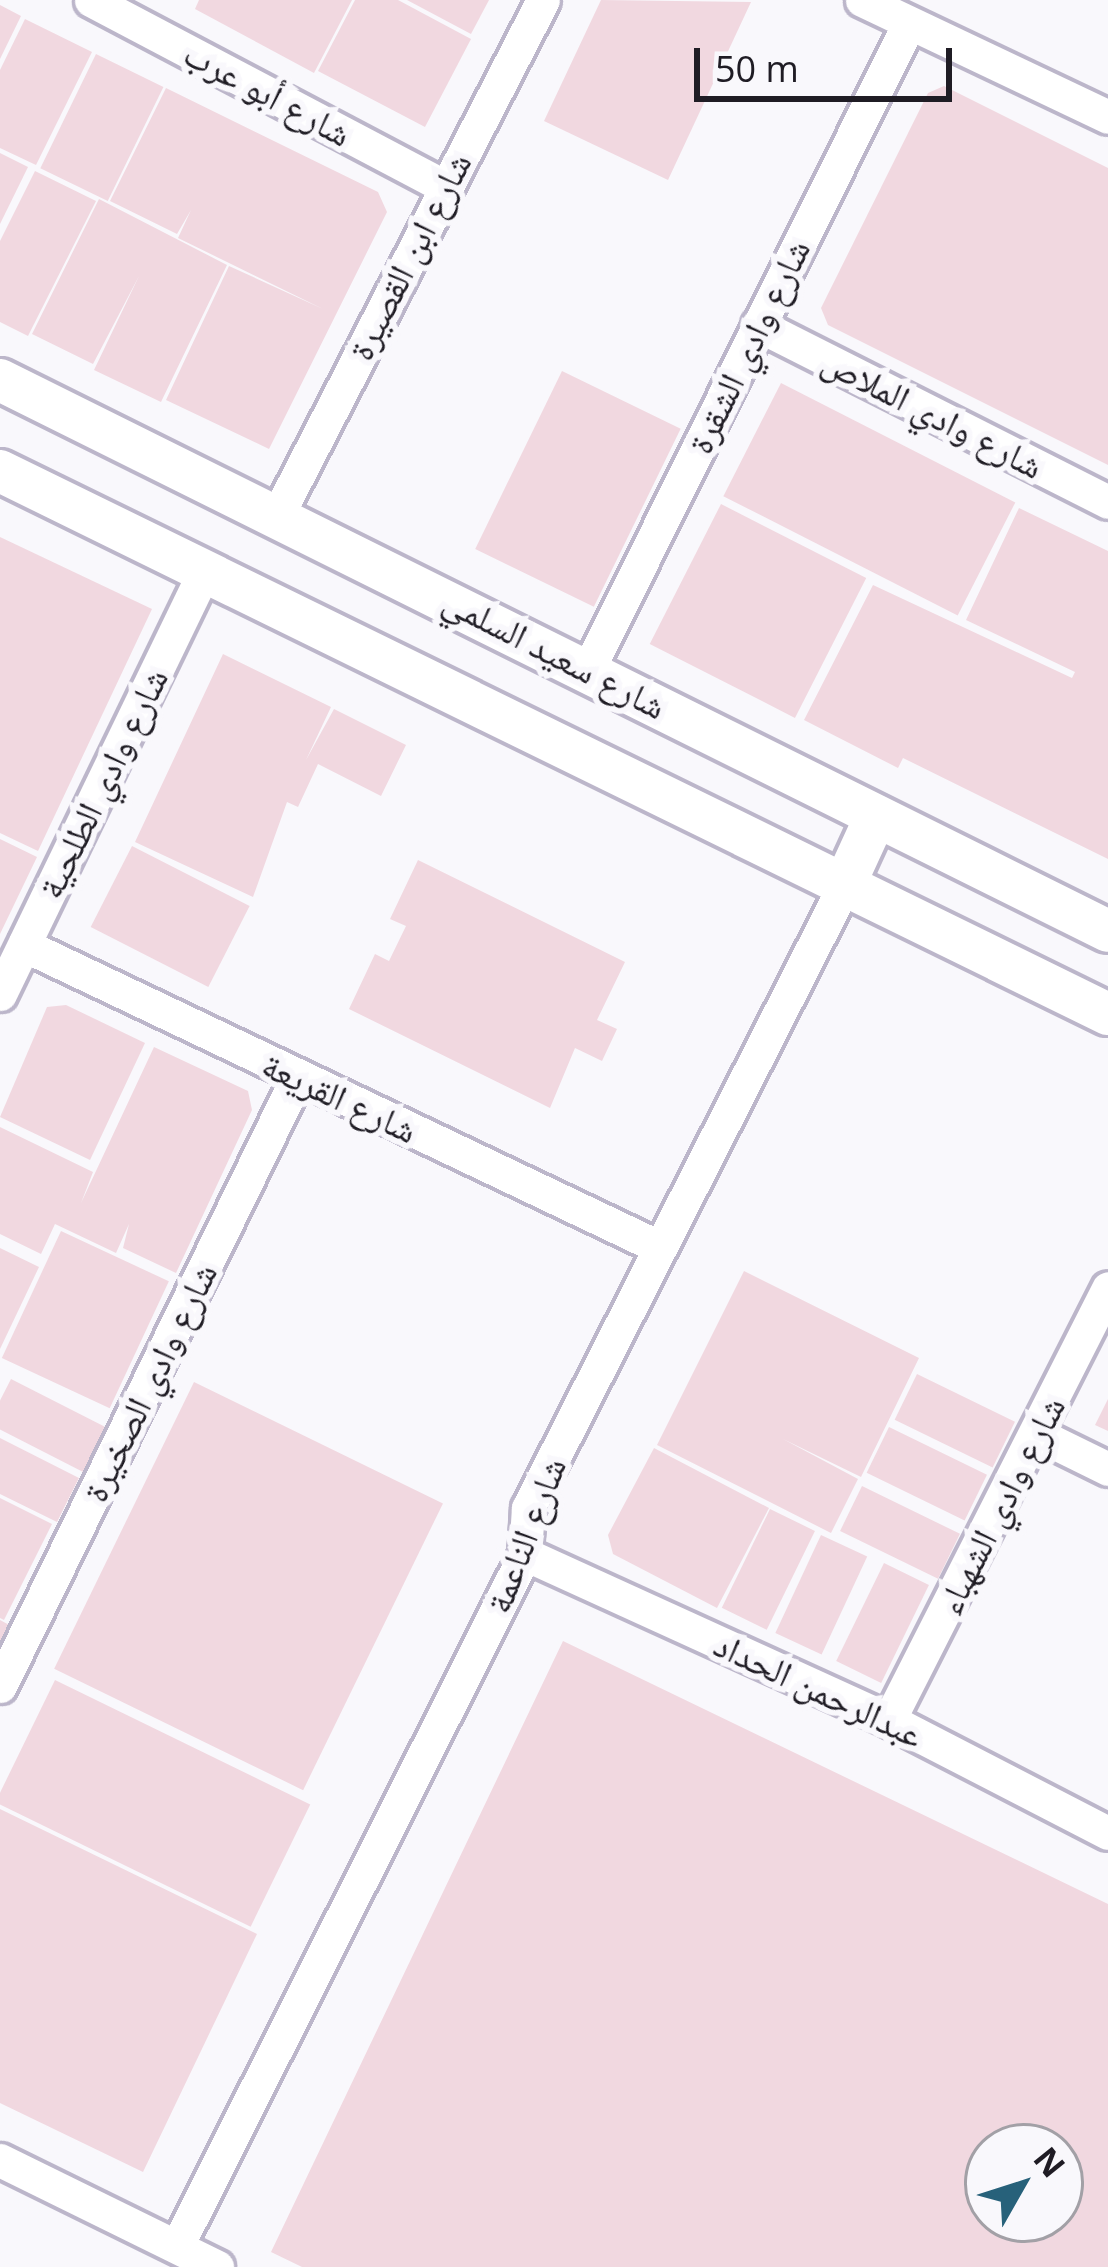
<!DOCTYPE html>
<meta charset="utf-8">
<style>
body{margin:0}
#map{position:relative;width:1108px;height:2267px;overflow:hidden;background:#f9f8fc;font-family:"Open Sans","Noto Naskh Arabic",sans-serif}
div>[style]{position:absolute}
.building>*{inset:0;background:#f1d8e0;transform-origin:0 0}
.roads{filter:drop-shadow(3px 0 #bcb6ca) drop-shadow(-3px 0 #bcb6ca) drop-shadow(0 3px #bcb6ca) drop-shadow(0 -3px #bcb6ca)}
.minor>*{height:33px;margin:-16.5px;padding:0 16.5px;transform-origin:16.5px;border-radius:16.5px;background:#fff}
.tertiary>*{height:42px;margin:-21px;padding:0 21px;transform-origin:21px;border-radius:21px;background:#fff}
span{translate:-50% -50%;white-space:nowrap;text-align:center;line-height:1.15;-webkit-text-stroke:12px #f9f8fc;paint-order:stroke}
.street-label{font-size:36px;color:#1f1c24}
.north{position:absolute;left:964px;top:2123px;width:120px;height:120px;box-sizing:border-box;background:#f9f8fc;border:3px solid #a2a0a6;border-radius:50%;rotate:51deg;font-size:33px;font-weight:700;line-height:48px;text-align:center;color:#1f1c24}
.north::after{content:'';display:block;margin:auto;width:42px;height:54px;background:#27617a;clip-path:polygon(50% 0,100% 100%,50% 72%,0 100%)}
.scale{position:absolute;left:694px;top:48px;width:258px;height:54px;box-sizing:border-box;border:6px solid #1f1c24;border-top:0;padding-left:15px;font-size:36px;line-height:42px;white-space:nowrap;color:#1f1c24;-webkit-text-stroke:9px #f9f8fc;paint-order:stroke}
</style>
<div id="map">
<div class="building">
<i style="clip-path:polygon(199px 0,352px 0,314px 73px,195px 9px)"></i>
<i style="clip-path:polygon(355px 0,398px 0,471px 39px,425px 127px,318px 71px)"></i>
<i style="clip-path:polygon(407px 0,489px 0,471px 34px)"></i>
<i style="clip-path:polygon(601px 0,751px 2px,668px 180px,544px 121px)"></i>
<i style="clip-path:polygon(0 5px,21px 16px,0 59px)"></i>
<i style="clip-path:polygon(25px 19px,92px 52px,36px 165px,0 148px,0 70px)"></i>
<i style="left:96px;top:54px;width:75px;height:127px;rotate:26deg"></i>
<i style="clip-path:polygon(944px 86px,1108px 168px,1108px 465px,828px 325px,821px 308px,928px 93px)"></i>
<i style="clip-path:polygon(166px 88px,378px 192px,387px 212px,269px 449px,166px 400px,229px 266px,323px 309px,178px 238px,191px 210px,177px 234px,110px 201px)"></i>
<i style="clip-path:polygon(0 153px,28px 167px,0 224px)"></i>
<i style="clip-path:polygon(35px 171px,96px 201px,28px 336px,0 322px,0 241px)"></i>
<i style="clip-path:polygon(99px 199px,227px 265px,161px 402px,94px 370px,139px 276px,93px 364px,32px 334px)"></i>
<i style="left:562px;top:371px;width:132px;height:198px;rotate:26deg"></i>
<i style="left:781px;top:383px;width:263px;height:127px;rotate:27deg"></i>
<i style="left:721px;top:504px;width:163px;height:157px;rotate:27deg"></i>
<i style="clip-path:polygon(1019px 508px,1108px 551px,1108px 859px,903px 758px,898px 768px,804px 720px,873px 585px,1072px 678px,1075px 672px,966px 620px)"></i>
<i style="clip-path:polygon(0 537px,152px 609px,38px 851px,0 833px)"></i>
<i style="clip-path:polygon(223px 654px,331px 707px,306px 760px,334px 709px,406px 745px,381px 796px,318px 764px,298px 807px,287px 802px,253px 897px,135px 842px)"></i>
<i style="clip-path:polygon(0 839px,37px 857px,0 934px)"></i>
<i style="left:132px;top:846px;width:132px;height:91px;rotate:27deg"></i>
<i style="clip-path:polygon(418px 860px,625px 962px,597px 1020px,617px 1029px,602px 1061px,575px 1048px,550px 1108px,349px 1009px,375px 954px,389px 961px,406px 926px,390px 919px)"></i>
<i style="clip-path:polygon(66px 1005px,145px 1043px,90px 1160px,0 1117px,47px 1007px)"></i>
<i style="clip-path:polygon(154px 1047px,248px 1091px,252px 1110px,176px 1273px,123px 1248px,129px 1224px,116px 1253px,55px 1224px,41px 1254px,0 1234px,0 1127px,93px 1172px,81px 1203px)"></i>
<i style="left:61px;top:1231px;width:119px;height:140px;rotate:25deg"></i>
<i style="clip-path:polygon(0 1248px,39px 1267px,0 1349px)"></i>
<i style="clip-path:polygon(744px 1271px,919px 1358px,861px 1477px,783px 1439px,858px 1479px,831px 1533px,657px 1445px)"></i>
<i style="left:917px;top:1374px;width:109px;height:51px;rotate:26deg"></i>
<i style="left:11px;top:1379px;width:107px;height:50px;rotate:27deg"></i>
<i style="left:194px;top:1382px;width:277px;height:319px;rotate:26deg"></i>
<i style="clip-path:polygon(1108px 1399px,1108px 1431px,1095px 1425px)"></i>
<i style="left:889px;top:1427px;width:109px;height:51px;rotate:26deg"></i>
<i style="clip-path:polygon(0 1438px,79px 1478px,57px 1522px,0 1494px)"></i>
<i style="clip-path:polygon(654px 1448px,769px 1508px,717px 1608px,613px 1554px,608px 1535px)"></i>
<i style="left:862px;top:1486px;width:109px;height:50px;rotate:26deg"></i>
<i style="clip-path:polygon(0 1498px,52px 1524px,4px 1620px,0 1618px)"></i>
<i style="left:770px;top:1509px;width:50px;height:110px;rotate:26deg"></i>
<i style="left:821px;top:1535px;width:51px;height:108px;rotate:25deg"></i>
<i style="left:884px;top:1563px;width:50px;height:109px;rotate:26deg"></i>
<i style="clip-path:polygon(0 1620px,13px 1627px,0 1654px)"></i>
<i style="clip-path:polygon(evenodd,563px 1641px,1108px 1904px,1108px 2267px,302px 2267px,271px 2252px,563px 1641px,988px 2147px,1060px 2147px,1060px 2219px,988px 2219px,988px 2147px)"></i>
<i style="left:55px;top:1680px;width:284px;height:136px;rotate:26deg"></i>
<i style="clip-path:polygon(0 1809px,257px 1934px,143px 2172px,0 2103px)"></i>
</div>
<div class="roads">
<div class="minor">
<i style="left:91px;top:0;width:399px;rotate:27.8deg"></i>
<i style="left:862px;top:0;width:272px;rotate:25.4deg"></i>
<i style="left:758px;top:325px;width:392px;rotate:26.8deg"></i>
<i style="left:278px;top:514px;width:578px;rotate:-62.73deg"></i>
<i style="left:588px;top:670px;width:722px;rotate:-63.61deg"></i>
<i style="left:24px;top:945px;width:703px;rotate:25.44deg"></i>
<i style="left:0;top:994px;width:469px;rotate:-64.2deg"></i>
<i style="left:1037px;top:1434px;width:79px;rotate:26.2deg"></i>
<i style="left:525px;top:1554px;width:400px;rotate:24.5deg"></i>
<i style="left:889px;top:1720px;width:246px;rotate:27.3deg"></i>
<i style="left:0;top:1686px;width:677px;rotate:-63.97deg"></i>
<i style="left:889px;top:1720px;width:484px;rotate:-63.1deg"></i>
<i style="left:0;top:2160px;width:242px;rotate:26.2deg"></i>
<i style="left:177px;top:2246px;width:775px;rotate:-63.3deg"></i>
<i style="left:525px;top:1554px;width:46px;rotate:-86.3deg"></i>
<i style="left:528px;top:1508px;width:695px;rotate:-63.07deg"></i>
</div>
<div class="tertiary">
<i style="left:0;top:380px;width:1237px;rotate:26.44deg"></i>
<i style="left:0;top:471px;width:1234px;rotate:26.11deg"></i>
<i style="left:843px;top:888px;width:79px;rotate:-65.4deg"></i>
</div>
</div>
<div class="street-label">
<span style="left:268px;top:93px;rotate:28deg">شارع أبو عرب</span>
<span style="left:409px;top:256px;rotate:-63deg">شارع ابن القصيرة</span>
<span style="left:748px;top:346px;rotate:-64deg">شارع وادي الشقرة</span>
<span style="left:933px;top:413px;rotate:27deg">شارع وادي الملاص</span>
<span style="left:555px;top:653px;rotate:27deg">شارع سعيد السلمي</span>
<span style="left:102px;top:783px;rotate:-64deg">شارع وادي الطلحية</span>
<span style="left:340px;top:1097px;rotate:25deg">شارع القريعة</span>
<span style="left:149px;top:1382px;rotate:-64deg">شارع وادي الصخيرة</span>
<span style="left:1000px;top:1505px;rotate:-63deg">شارع وادي الشهباء</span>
<span style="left:525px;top:1535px;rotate:-69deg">شارع الناعمة</span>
<span style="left:819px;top:1689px;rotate:25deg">عبدالرحمن الحداد</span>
</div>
<div class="north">N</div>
<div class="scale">50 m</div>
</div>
